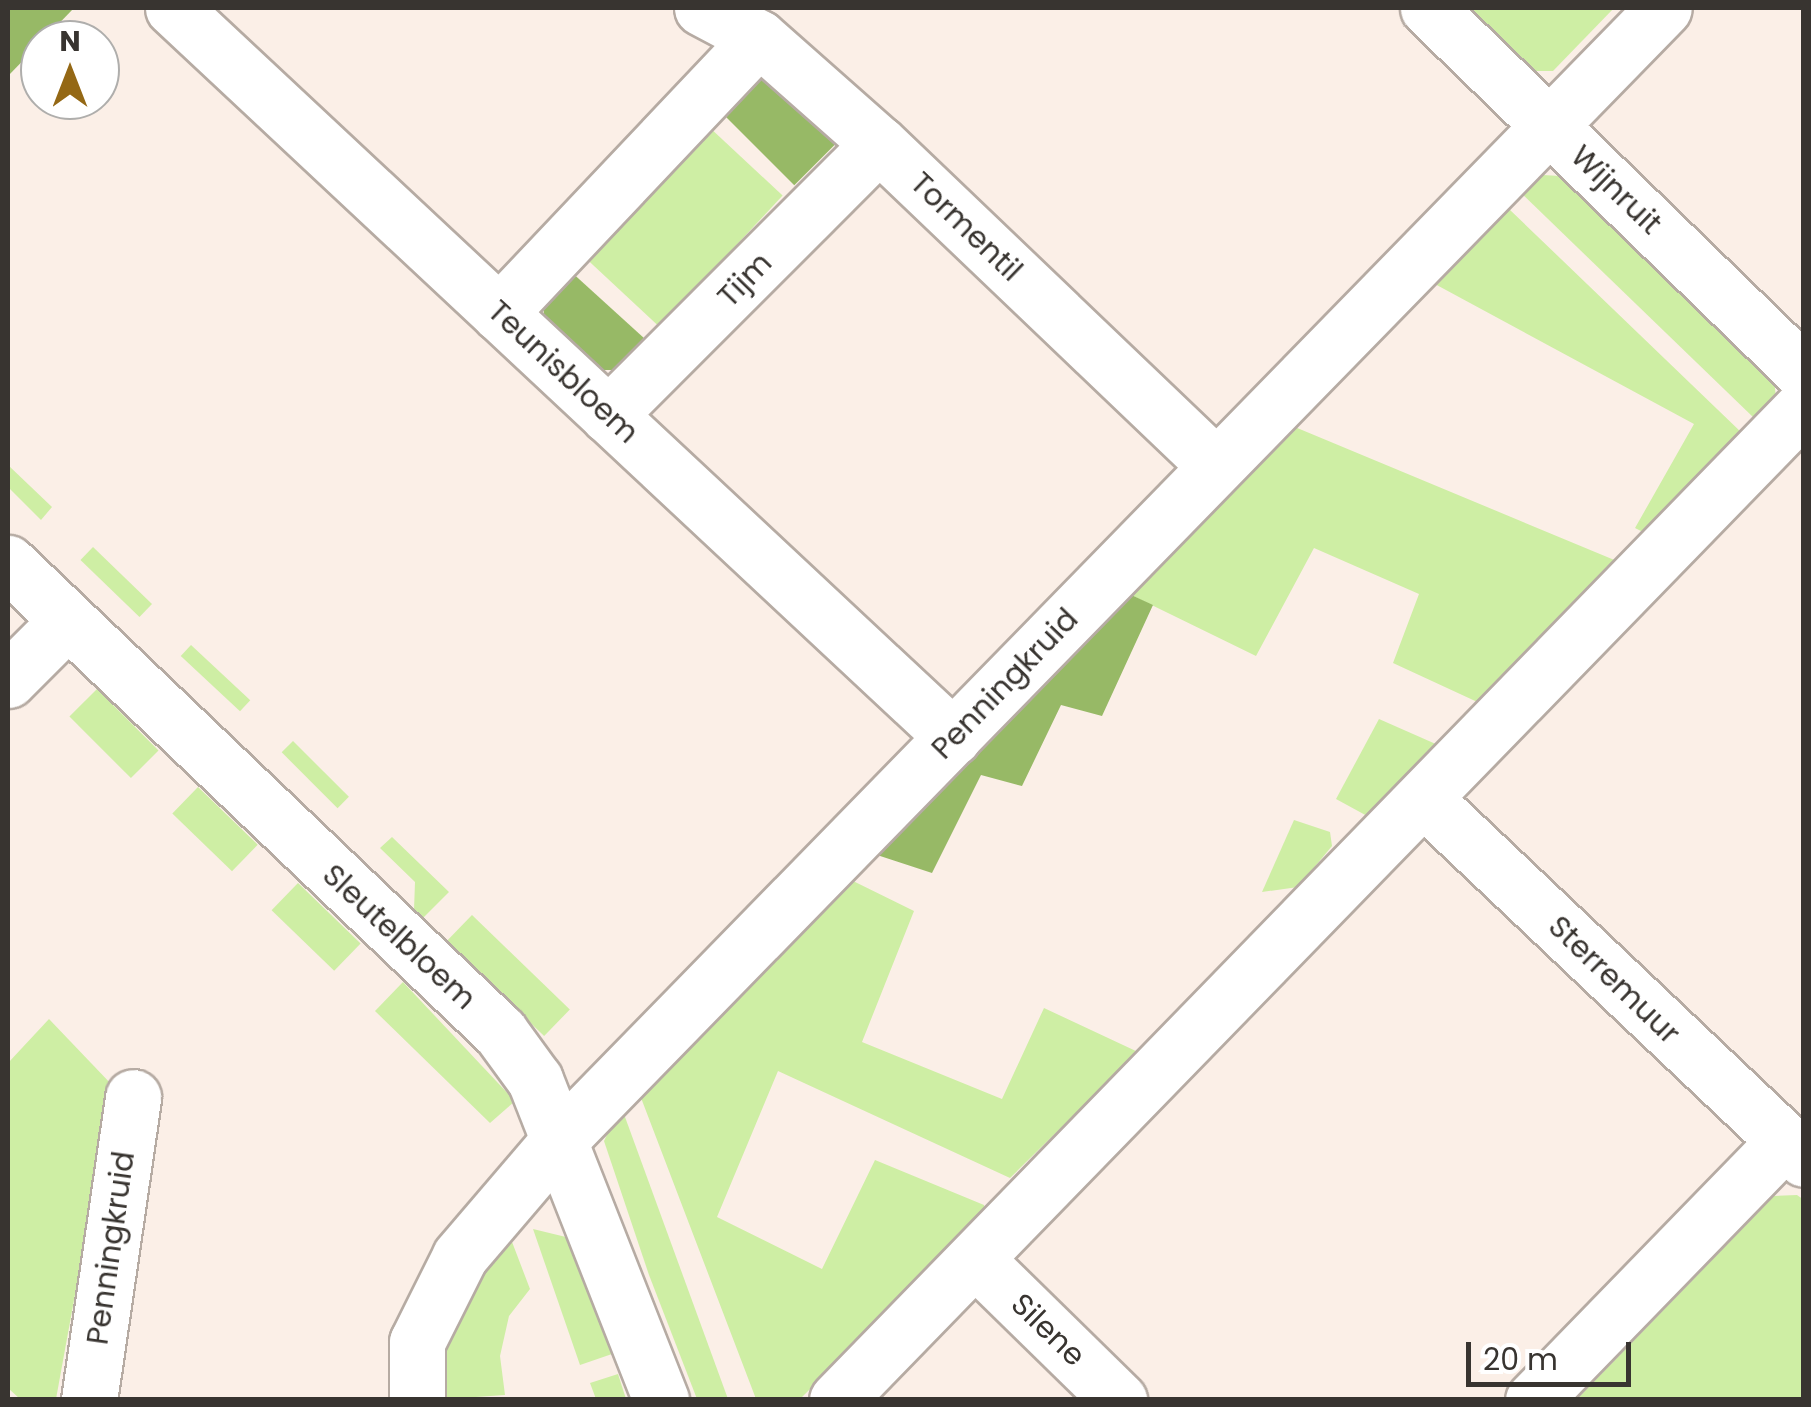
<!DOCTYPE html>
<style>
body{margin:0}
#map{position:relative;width:1811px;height:1407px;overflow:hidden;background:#fbefe7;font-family:Poppins,sans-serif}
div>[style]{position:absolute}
.green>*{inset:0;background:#ceeea4;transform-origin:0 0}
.forest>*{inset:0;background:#97b966;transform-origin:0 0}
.roads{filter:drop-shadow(2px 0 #b6aba3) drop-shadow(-2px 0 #b6aba3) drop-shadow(0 2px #b6aba3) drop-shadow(0 -2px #b6aba3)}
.minor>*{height:55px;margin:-27.5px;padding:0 27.5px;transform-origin:27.5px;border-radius:27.5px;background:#fff}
.tertiary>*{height:55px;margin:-27.5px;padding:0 27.5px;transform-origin:27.5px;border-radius:27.5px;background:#fff}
span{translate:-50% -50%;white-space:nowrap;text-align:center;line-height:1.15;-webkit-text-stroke:8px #fff;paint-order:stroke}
.street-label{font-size:30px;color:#383430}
.frame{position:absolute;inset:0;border:10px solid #383430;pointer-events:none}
.north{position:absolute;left:20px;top:20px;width:100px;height:100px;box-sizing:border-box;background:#fff;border:2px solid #afaeac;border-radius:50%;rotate:0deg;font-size:28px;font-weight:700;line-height:40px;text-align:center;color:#383430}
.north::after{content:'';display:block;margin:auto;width:35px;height:45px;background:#946815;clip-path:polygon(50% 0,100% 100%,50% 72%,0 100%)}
.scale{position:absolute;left:1466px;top:1342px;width:165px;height:45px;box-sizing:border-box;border:5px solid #383430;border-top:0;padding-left:12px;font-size:30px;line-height:35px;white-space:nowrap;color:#383430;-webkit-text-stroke:8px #fff;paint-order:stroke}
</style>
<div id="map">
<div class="green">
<i style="clip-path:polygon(1458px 8px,1614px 8px,1553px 71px,1524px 71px)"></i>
<i style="left:708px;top:126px;width:102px;height:180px;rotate:43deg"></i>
<i style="clip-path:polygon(1543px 175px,1560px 176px,1773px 369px,1776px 398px,1754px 418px,1519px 191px)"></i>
<i style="clip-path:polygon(1509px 209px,1743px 434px,1645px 533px,1635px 528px,1694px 424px,1433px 283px)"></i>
<i style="clip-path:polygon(1290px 425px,1624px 564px,1486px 706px,1393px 663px,1419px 594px,1314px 548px,1256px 656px,1127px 593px)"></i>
<i style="clip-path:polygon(8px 465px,52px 507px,41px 520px,8px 487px)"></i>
<i style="left:93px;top:547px;width:82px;height:18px;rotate:44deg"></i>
<i style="left:191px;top:645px;width:81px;height:15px;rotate:43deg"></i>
<i style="left:97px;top:689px;width:87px;height:39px;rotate:45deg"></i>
<i style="clip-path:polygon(1379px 719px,1438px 745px,1369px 817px,1336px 799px)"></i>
<i style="left:293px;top:741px;width:79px;height:16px;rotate:45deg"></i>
<i style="left:198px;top:787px;width:83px;height:37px;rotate:44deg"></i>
<i style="clip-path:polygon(1294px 820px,1330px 832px,1332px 846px,1298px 887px,1262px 892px)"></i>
<i style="clip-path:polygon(392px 837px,449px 892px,423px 918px,414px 910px,415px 882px,380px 848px)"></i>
<i style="clip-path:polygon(849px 879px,914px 911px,862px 1042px,1002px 1099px,1044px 1008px,1138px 1052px,1010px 1178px,778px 1071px,717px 1217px,822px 1269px,875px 1160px,984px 1205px,987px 1230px,930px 1270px,800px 1399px,756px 1399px,638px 1090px)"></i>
<i style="left:298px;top:883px;width:87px;height:38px;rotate:44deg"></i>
<i style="left:472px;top:915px;width:136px;height:37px;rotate:44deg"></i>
<i style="clip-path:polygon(403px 982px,515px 1101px,490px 1123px,375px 1011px)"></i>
<i style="clip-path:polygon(49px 1019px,113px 1086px,56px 1399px,20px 1399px,8px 1388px,8px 1063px)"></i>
<i style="clip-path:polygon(621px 1106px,728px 1399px,697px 1399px,649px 1275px,604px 1141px)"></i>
<i style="clip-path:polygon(1797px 1195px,1804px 1200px,1803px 1399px,1577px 1399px,1774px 1196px)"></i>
<i style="clip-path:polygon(533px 1229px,570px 1238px,612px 1354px,580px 1365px)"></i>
<i style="clip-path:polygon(509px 1234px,530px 1289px,509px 1316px,500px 1356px,505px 1395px,432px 1400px,445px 1315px)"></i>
<i style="clip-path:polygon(618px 1374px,626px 1399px,596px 1399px,590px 1383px)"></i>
</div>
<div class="forest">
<i style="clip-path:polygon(8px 8px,74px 8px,8px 76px)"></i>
<i style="left:761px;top:70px;width:105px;height:58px;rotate:45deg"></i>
<i style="clip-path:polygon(568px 269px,645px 339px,616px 370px,594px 370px,544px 321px,543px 291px)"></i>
<i style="clip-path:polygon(1127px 593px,1153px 605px,1102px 716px,1061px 705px,1022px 786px,981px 775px,932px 873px,874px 854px)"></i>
</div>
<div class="roads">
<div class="minor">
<i style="left:173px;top:8px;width:1068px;rotate:43.06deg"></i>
<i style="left:702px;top:8px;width:64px;rotate:27.8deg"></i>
<i style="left:759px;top:38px;width:160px;rotate:41.5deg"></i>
<i style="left:879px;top:144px;width:466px;rotate:43.7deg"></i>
<i style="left:1428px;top:8px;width:524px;rotate:44.15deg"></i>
<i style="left:499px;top:313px;width:378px;rotate:-46.6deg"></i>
<i style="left:608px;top:415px;width:383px;rotate:-45deg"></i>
<i style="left:8px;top:680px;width:82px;rotate:-45deg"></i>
<i style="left:1424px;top:799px;width:523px;rotate:43.45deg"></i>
<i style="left:977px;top:1261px;width:199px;rotate:44.4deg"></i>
<i style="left:89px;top:1400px;width:306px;rotate:-81.7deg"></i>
<i style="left:417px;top:1400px;width:58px;rotate:-90deg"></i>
<i style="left:417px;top:1342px;width:96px;rotate:-63.4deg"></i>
<i style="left:460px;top:1256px;width:154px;rotate:-49.5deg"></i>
<i style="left:560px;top:1139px;width:1580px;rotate:-45.69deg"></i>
<i style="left:837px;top:1400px;width:1387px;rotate:-45.79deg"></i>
<i style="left:1533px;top:1400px;width:360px;rotate:-45.8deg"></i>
</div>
<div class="tertiary">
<i style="left:8px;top:563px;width:680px;rotate:43.63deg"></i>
<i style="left:500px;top:1032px;width:59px;rotate:53.9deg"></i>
<i style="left:535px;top:1080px;width:344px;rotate:68.5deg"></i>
</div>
</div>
<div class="street-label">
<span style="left:1616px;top:190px;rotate:44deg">Wijnruit</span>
<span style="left:966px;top:227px;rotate:44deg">Tormentil</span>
<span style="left:745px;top:280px;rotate:-46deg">Tijm</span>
<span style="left:563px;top:372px;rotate:43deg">Teunisbloem</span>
<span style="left:1005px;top:684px;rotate:-46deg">Penningkruid</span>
<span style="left:399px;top:937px;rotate:43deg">Sleutelbloem</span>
<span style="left:1614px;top:980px;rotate:44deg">Sterremuur</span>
<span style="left:111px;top:1248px;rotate:-82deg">Penningkruid</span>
<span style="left:1048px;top:1330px;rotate:44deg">Silene</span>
</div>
<div class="frame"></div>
<div class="north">N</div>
<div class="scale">20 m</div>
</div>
